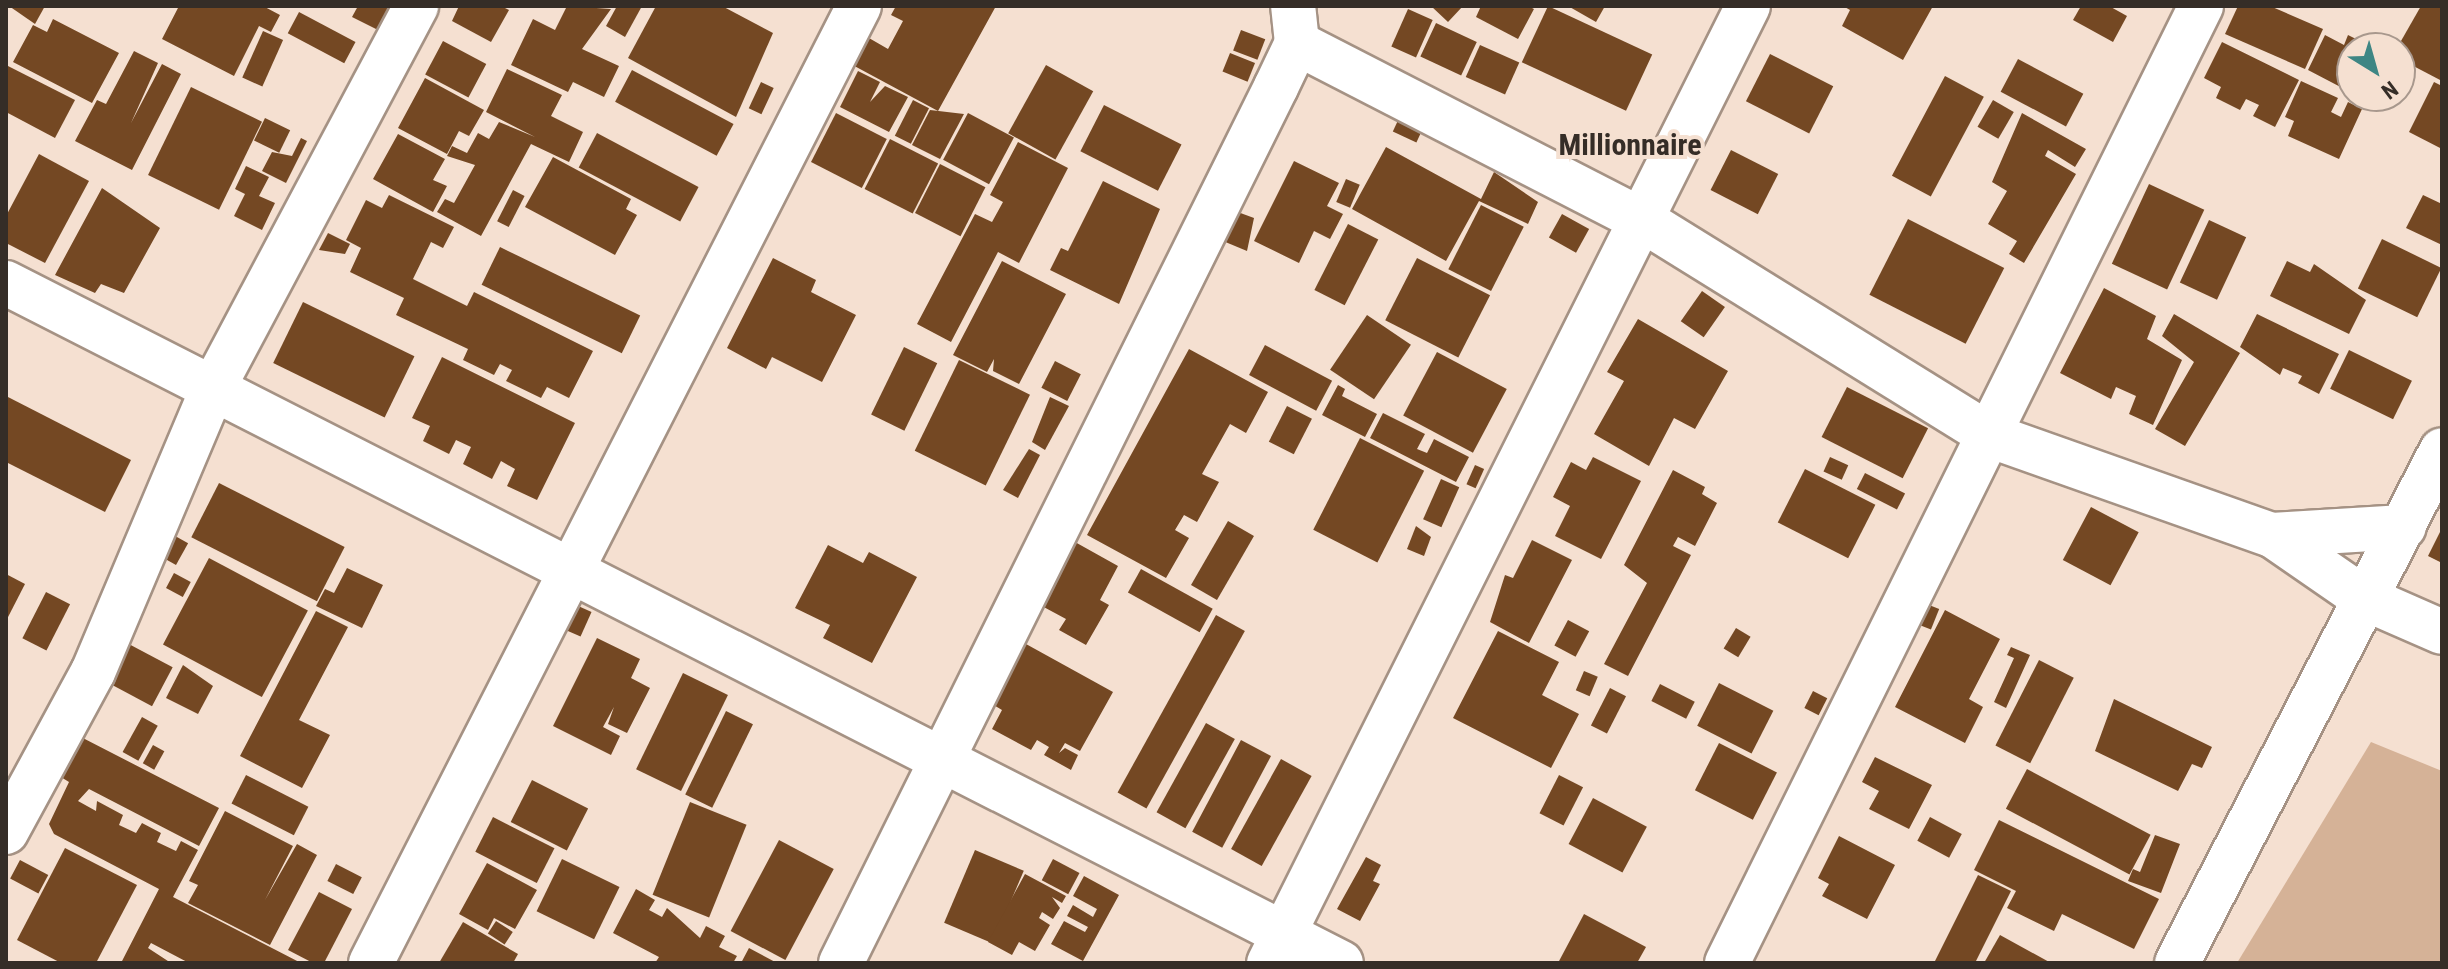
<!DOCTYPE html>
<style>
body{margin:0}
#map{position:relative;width:2448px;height:969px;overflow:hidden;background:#f5e0d1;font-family:"Roboto Condensed",sans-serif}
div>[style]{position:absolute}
.green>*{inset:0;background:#d5b297}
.building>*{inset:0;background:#744823;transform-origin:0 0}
.roads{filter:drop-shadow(2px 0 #a59284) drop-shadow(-2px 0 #a59284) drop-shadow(0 2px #a59284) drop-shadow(0 -2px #a59284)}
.minor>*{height:44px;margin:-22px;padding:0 22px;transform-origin:22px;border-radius:22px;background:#fff}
span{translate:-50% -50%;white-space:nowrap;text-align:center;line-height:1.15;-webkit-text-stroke:8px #f5e0d1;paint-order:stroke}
.quarter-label{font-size:30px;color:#352d27;font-weight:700}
.frame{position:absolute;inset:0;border:8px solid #352d27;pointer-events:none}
.north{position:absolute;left:2336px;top:32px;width:80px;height:80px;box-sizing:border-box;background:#f5e0d1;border:2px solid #a8988d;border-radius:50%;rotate:143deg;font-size:22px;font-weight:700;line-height:32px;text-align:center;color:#352d27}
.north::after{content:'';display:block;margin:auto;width:28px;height:36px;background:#3e8684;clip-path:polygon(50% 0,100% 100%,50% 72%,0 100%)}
</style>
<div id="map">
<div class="green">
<i style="clip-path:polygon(2371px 742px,2442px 771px,2442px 963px,2237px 963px)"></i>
</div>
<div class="building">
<i style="clip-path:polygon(9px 6px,45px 6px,35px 24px)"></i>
<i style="clip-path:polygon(179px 6px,263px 6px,280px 15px,271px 32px,259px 26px,234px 76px,162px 39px)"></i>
<i style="clip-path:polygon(358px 6px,397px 6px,384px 33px,352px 17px)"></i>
<i style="clip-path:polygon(459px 6px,501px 6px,509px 10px,491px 42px,452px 21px)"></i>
<i style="clip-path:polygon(567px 6px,611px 9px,582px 49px,619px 66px,604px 97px,573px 82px,568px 92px,511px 65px,533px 19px,555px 30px)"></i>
<i style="clip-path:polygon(617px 6px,642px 6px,625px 37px,606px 26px)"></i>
<i style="clip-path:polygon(656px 6px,722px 6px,773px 33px,736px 117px,628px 58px)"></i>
<i style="clip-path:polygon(896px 6px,996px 6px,938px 111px,847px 62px,862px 34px,888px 49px,903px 21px,891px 15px)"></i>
<i style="clip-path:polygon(1431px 6px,1463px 6px,1448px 22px)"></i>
<i style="clip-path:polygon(1481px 6px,1528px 6px,1534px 9px,1518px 39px,1476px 17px)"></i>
<i style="left:1548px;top:6px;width:115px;height:62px;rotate:25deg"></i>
<i style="clip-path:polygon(1568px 6px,1605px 6px,1596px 22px)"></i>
<i style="clip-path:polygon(1843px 6px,1933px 6px,1903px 60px,1842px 26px,1850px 10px)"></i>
<i style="clip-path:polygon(2081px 6px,2109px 6px,2127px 16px,2113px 42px,2073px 20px)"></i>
<i style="clip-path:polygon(2238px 6px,2270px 6px,2323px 29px,2305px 69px,2225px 34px)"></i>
<i style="clip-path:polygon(2421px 6px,2442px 6px,2442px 81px,2400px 59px,2397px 48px)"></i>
<i style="left:1408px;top:9px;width:27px;height:41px;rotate:24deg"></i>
<i style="left:299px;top:12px;width:64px;height:24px;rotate:28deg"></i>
<i style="clip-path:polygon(53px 19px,119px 53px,92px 103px,13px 62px,33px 25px,47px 32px)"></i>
<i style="left:1436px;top:23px;width:45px;height:37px;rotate:25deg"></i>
<i style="left:1241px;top:30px;width:26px;height:22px;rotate:21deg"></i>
<i style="left:263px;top:31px;width:22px;height:51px;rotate:24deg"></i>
<i style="clip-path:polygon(2325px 35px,2344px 45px,2348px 35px,2374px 48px,2352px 48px,2352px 93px,2308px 70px)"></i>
<i style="left:443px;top:41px;width:49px;height:38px;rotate:28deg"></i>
<i style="clip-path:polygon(2222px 42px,2299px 80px,2275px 127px,2253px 116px,2259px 105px,2246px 99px,2240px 110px,2216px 98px,2221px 87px,2204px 78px)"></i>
<i style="left:1480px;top:45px;width:43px;height:35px;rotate:24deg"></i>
<i style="clip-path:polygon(134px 51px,158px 63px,131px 123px,162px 64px,181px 74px,132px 170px,75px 141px,97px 100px,106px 104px)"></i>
<i style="left:1230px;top:53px;width:27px;height:20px;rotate:22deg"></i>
<i style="left:1770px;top:54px;width:71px;height:53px;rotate:27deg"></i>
<i style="left:2018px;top:59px;width:74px;height:37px;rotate:28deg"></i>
<i style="clip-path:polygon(6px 65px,75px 100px,55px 138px,6px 112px)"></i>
<i style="left:1046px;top:65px;width:54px;height:78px;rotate:29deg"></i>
<i style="clip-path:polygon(507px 69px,562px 95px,551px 116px,583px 132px,569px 162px,531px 144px,481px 236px,437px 212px,445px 199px,454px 203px,475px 165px,447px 156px,452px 146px,467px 153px,478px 133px,489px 139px,499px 122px,535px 137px,486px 112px)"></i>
<i style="left:632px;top:70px;width:115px;height:36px;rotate:28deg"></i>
<i style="clip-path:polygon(858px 71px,880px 82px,870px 102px,885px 86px,908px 97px,889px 132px,840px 107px)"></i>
<i style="left:1945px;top:76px;width:44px;height:113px;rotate:28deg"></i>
<i style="clip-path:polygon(425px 78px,484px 110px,469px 136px,459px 131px,447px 154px,398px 128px)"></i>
<i style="clip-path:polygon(2301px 81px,2338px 98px,2331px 112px,2341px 117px,2348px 102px,2362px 109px,2339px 159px,2288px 136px,2294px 121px,2285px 117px)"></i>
<i style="left:761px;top:82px;width:14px;height:29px;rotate:25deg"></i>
<i style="clip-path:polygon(2434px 82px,2442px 86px,2442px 149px,2409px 132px)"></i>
<i style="left:191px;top:87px;width:79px;height:98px;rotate:26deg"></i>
<i style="left:913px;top:100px;width:18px;height:40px;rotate:27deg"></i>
<i style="left:1993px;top:100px;width:24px;height:31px;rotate:30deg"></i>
<i style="left:1104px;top:105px;width:87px;height:52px;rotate:27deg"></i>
<i style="clip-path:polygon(930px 110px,964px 114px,940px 159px,912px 145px)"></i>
<i style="left:836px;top:113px;width:57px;height:55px;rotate:27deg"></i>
<i style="left:968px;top:113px;width:52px;height:53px;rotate:28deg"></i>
<i style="clip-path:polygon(2022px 113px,2086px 149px,2075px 167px,2048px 150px,2045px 156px,2076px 174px,2024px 263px,2009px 254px,2017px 241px,1988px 224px,2007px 191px,1992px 182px)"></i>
<i style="left:1400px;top:116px;width:26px;height:17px;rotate:25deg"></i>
<i style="left:265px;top:118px;width:28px;height:25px;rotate:26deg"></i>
<i style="left:597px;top:133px;width:115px;height:39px;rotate:28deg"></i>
<i style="clip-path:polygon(398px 134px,445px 159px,433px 180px,447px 186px,433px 212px,373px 179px)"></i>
<i style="clip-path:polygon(301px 138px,307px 141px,286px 183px,262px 171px,272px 152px,292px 156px)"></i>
<i style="left:890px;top:139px;width:54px;height:56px;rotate:27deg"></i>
<i style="clip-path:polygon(1018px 142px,1068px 168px,1019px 263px,998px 252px,951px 342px,917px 324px,975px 214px,992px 222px,1003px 202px,990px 195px)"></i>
<i style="clip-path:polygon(1386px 147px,1481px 199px,1494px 172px,1538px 202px,1528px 224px,1479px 201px,1446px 261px,1352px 209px)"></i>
<i style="left:1731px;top:150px;width:53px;height:45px;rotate:27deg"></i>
<i style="clip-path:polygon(39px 154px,89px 181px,45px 263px,6px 243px,6px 216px)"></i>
<i style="clip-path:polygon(553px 157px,631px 199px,626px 209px,637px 215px,615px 255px,525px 207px)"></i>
<i style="clip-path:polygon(1294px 161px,1339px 183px,1327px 206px,1343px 214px,1330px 239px,1314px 231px,1299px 263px,1254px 241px)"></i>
<i style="left:940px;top:164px;width:51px;height:55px;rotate:27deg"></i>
<i style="clip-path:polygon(246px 166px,269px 177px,259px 196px,275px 203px,262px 230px,234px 216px,245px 194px,235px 189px)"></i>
<i style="left:1346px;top:179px;width:15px;height:25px;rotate:23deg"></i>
<i style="clip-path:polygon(1103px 181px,1160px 209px,1119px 304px,1050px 270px,1061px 248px,1068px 251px)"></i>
<i style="left:2149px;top:184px;width:61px;height:88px;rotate:25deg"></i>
<i style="clip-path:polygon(102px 188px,160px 228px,124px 293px,101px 284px,95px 293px,55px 275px)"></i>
<i style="left:513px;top:190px;width:13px;height:35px;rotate:27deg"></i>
<i style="clip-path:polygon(389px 195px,454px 227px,443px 248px,431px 242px,413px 279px,467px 306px,474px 292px,593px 351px,569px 398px,547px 387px,541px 398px,506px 381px,512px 370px,500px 364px,494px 375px,463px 360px,468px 349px,396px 315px,404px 298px,350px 272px,361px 248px,346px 240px,366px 200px,382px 208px)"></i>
<i style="clip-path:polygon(2423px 195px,2442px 204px,2442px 245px,2406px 228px)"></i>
<i style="left:1481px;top:205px;width:48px;height:72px;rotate:27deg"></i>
<i style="clip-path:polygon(1235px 211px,1254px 218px,1247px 251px,1223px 241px)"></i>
<i style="left:1562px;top:214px;width:31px;height:27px;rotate:29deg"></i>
<i style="left:1908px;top:219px;width:108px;height:85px;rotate:27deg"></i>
<i style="left:2209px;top:220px;width:41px;height:69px;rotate:25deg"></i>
<i style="left:1348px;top:224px;width:34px;height:74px;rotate:27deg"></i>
<i style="clip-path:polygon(328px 233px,350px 244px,345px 254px,319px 250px)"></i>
<i style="left:2382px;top:239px;width:66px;height:55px;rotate:26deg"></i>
<i style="left:500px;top:247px;width:156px;height:42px;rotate:26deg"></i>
<i style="clip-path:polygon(773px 258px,816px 280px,811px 292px,856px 315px,822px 382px,772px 357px,766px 369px,727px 348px)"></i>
<i style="left:1417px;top:258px;width:82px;height:70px;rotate:27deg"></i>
<i style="clip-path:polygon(1002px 261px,1066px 294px,1019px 384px,993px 371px,994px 359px,987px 372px,953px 355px)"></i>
<i style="clip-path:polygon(2287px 261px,2310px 272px,2314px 264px,2366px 300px,2349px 334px,2270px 296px)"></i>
<i style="clip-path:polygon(2104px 288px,2156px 316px,2147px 339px,2182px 360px,2153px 425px,2129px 414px,2136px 396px,2116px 387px,2111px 399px,2060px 373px)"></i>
<i style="left:1702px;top:291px;width:28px;height:37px;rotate:35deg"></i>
<i style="left:303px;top:302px;width:124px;height:68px;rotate:26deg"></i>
<i style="clip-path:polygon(2174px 314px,2240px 353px,2185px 446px,2155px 429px,2194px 362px,2162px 336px)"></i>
<i style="clip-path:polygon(2257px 314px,2339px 354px,2319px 394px,2298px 383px,2302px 376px,2283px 368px,2280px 375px,2240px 347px)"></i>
<i style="left:1367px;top:315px;width:53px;height:66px;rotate:34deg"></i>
<i style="clip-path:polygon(1638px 319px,1728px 371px,1695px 429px,1674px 418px,1649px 466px,1594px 434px,1624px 381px,1607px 372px)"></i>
<i style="left:1265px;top:345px;width:76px;height:34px;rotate:28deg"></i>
<i style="left:904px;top:347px;width:37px;height:75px;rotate:26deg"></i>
<i style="clip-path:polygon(1189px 349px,1268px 392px,1246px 433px,1230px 424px,1202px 474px,1219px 482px,1197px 522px,1184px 515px,1175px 530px,1189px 538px,1166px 578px,1087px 535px)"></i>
<i style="left:2349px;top:350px;width:70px;height:43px;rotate:26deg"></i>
<i style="left:1437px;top:352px;width:79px;height:72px;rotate:28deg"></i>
<i style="clip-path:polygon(442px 357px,575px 423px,537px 500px,507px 486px,515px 469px,501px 461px,492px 479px,463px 464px,471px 447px,456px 440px,449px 454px,423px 441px,430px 426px,412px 418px)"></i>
<i style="left:959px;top:360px;width:79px;height:101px;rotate:26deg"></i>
<i style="left:1055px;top:361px;width:29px;height:30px;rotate:27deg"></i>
<i style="clip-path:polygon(1338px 385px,1345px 389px,1342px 396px,1377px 414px,1365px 437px,1322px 415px)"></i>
<i style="left:1847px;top:387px;width:91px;height:56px;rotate:27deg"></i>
<i style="clip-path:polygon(6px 396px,131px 460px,105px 512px,6px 462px)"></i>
<i style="clip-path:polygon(1050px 397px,1069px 406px,1045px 450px,1032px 442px)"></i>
<i style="left:1287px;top:406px;width:28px;height:40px;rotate:27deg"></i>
<i style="clip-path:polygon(1383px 413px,1425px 434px,1417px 449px,1427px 453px,1434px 439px,1469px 457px,1456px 482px,1370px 438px)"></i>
<i style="left:1360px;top:438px;width:72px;height:103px;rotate:27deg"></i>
<i style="clip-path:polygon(1029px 449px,1040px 455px,1018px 498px,1003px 490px)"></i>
<i style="clip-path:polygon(1593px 457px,1641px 481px,1601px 559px,1555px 536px,1570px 506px,1553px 497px,1571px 462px,1586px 470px)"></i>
<i style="left:1830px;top:457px;width:20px;height:16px;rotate:24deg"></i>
<i style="left:1475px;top:465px;width:10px;height:21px;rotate:24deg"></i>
<i style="left:1805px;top:469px;width:79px;height:60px;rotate:27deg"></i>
<i style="clip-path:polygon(1673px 470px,1705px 487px,1702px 494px,1717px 503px,1695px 546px,1678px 537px,1673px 546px,1691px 555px,1628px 676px,1604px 664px,1647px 583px,1624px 565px)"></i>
<i style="left:1865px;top:473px;width:45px;height:18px;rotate:27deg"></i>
<i style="left:1441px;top:479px;width:20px;height:44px;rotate:24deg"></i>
<i style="left:219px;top:483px;width:141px;height:61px;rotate:27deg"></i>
<i style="left:2091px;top:507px;width:54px;height:60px;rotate:28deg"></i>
<i style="left:1228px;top:521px;width:30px;height:74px;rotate:30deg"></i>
<i style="clip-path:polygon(1416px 526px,1431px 537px,1424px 556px,1407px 549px)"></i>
<i style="clip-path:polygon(2442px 528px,2442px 563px,2428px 556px)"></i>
<i style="left:168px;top:532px;width:23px;height:25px;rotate:29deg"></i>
<i style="clip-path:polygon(1532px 540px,1572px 560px,1529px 643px,1490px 622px,1505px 575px,1513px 578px)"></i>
<i style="clip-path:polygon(1075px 542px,1118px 566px,1100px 600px,1109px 605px,1086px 645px,1059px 630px,1066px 619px,1040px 605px)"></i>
<i style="clip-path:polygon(828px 545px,863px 563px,869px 552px,917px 577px,872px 663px,823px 638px,830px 625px,795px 608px)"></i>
<i style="left:209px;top:558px;width:112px;height:98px;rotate:28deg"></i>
<i style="clip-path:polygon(347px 568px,383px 585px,362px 628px,316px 606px,325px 589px,334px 593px)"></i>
<i style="left:1141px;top:569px;width:82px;height:27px;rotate:29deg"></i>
<i style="left:174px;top:573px;width:19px;height:17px;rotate:28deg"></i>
<i style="clip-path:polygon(6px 574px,25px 584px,6px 621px)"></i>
<i style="left:46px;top:592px;width:27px;height:52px;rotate:27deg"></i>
<i style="left:576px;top:605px;width:17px;height:27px;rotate:24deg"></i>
<i style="left:1929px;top:605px;width:11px;height:22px;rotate:22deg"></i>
<i style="clip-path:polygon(1945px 610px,2000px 639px,1969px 699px,1983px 707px,1965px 743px,1895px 707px)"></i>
<i style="clip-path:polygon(316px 611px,348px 627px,299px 720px,330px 735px,302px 788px,240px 756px)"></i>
<i style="left:1216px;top:615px;width:33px;height:203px;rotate:29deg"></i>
<i style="left:1568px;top:620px;width:24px;height:29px;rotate:28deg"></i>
<i style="left:1736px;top:628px;width:17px;height:24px;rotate:31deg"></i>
<i style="clip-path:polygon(1498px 631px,1559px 662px,1542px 695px,1579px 714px,1551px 768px,1453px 718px)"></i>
<i style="clip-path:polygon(597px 638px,640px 659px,631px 678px,650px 688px,627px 733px,608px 724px,614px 707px,603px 727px,620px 736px,611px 755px,553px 726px)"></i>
<i style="left:125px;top:642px;width:54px;height:44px;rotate:28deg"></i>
<i style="clip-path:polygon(1026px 644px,1113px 692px,1080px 751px,1065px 743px,1059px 753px,1065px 748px,1078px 755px,1071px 770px,1044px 755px,1049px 747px,1037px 740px,1031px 750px,992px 729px,1002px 710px,992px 704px)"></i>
<i style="clip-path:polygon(2011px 647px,2030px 655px,2006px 708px,1994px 702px,2014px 658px,2007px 655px)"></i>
<i style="left:2039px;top:660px;width:39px;height:96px;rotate:27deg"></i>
<i style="clip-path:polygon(183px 665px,213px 686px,198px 714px,166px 698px)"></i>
<i style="left:1584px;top:671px;width:15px;height:21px;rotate:23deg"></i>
<i style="left:683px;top:673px;width:50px;height:107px;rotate:26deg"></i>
<i style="left:1719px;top:683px;width:61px;height:48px;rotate:27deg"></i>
<i style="left:1660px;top:684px;width:39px;height:19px;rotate:27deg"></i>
<i style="left:1610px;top:688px;width:18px;height:42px;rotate:27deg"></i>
<i style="left:1813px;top:691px;width:16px;height:19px;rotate:27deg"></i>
<i style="clip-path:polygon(2114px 699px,2212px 747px,2202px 768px,2192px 764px,2178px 791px,2095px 751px)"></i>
<i style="left:726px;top:711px;width:30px;height:93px;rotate:26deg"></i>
<i style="left:142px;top:717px;width:18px;height:40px;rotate:29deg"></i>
<i style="left:1206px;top:723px;width:33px;height:102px;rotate:29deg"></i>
<i style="clip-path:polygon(77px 735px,219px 808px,199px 846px,89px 789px,78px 801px,96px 811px,97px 801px,123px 815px,119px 825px,136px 833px,142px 823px,161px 833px,157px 842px,176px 851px,181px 841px,198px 850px,173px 897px,301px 963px,189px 963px,151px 943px,148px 948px,171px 963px,121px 963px,159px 889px,54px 834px,49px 824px,69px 782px,56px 774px)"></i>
<i style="left:1241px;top:740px;width:34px;height:104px;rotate:28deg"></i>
<i style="left:1719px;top:743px;width:65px;height:53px;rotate:27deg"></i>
<i style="left:153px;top:745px;width:13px;height:21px;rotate:29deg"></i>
<i style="clip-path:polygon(1875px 757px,1932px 785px,1909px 829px,1869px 809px,1879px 791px,1862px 782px)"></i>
<i style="left:1281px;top:759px;width:35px;height:103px;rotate:29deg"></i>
<i style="left:2027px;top:769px;width:140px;height:45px;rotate:28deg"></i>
<i style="left:246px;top:775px;width:70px;height:32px;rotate:27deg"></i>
<i style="left:1559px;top:775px;width:27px;height:43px;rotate:27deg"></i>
<i style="left:532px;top:780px;width:63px;height:47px;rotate:27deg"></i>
<i style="left:1593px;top:798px;width:61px;height:52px;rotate:28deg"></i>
<i style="left:690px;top:802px;width:61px;height:100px;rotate:22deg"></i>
<i style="clip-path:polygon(225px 811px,293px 846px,265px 900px,297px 844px,317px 855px,270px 945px,188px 903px,198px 885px,189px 881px)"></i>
<i style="left:493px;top:817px;width:69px;height:39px;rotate:27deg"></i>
<i style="left:1930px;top:817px;width:36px;height:27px;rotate:28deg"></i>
<i style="clip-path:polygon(1999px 820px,2159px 899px,2134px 949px,2062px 914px,2054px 931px,2007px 908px,2016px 891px,1974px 870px)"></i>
<i style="clip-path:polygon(2155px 835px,2180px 844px,2161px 893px,2128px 881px,2133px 869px,2140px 872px)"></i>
<i style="clip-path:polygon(1839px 836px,1895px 865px,1867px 919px,1822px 896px,1829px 884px,1818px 878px)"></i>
<i style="left:779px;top:840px;width:62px;height:103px;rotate:28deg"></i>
<i style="clip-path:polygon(65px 848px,137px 885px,96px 963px,61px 963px,17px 940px)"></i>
<i style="left:975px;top:850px;width:53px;height:79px;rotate:23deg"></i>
<i style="clip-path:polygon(1366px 857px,1381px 865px,1373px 881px,1380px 884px,1360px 921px,1337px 909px)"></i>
<i style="left:562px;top:859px;width:64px;height:58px;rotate:26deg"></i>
<i style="left:1053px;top:859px;width:30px;height:24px;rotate:28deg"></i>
<i style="left:20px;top:860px;width:32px;height:21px;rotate:28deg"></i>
<i style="clip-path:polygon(487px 863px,537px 890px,515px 929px,494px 918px,488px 930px,459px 914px)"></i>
<i style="left:336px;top:864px;width:29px;height:19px;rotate:27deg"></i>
<i style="clip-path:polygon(1025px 874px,1066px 896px,1062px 903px,1052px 897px,1060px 908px,1053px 919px,1042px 912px,1039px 918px,1050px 925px,1035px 951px,1019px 942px,1012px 955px,988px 942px)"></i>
<i style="clip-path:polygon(1978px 875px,2011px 891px,1975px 963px,1934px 963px)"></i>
<i style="clip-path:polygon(1084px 876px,1119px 895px,1083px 961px,1051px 944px,1064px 921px,1085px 932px,1088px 927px,1067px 916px,1073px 905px,1093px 917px,1097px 909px,1073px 896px)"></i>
<i style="clip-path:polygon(636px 889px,655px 900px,649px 910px,662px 917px,667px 908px,700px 938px,706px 926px,725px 936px,719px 947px,737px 956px,733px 963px,655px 963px,659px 957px,613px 933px)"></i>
<i style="clip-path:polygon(319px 892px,352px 909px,324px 963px,313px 963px,288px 950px)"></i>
<i style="clip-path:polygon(1584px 914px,1646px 947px,1637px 963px,1558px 963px)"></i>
<i style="left:496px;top:921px;width:20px;height:15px;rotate:33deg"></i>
<i style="clip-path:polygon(463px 922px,518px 954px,513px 963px,439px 963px)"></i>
<i style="clip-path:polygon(2000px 935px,2051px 963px,1984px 963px)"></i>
<i style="clip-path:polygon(749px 948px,777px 963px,741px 963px)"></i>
</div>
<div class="roads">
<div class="minor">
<i style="left:1297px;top:43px;width:390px;rotate:27.2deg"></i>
<i style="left:1644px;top:221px;width:406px;rotate:31.8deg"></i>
<i style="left:1989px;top:435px;width:300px;rotate:19.5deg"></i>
<i style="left:2272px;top:535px;width:132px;rotate:-3.5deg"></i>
<i style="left:6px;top:283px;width:1498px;rotate:26.99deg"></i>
<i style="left:2272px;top:535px;width:109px;rotate:34.6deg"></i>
<i style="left:2362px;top:597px;width:87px;rotate:23.6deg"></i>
<i style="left:6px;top:832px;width:182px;rotate:-61.5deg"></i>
<i style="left:93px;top:672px;width:306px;rotate:-67.1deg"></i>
<i style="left:212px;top:390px;width:435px;rotate:-62deg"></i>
<i style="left:371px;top:963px;width:1074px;rotate:-62.98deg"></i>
<i style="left:841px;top:963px;width:978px;rotate:-63.59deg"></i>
<i style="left:1276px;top:87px;width:49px;rotate:-64.5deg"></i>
<i style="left:1297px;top:43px;width:37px;rotate:-96deg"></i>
<i style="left:1269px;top:963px;width:1070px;rotate:-63.41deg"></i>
<i style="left:1727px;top:963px;width:1068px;rotate:-63.65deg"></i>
<i style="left:2177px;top:963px;width:577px;rotate:-62.68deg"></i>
</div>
</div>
<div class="quarter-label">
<span style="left:1630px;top:145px">Millionnaire</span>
</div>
<div class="frame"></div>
<div class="north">N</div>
</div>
